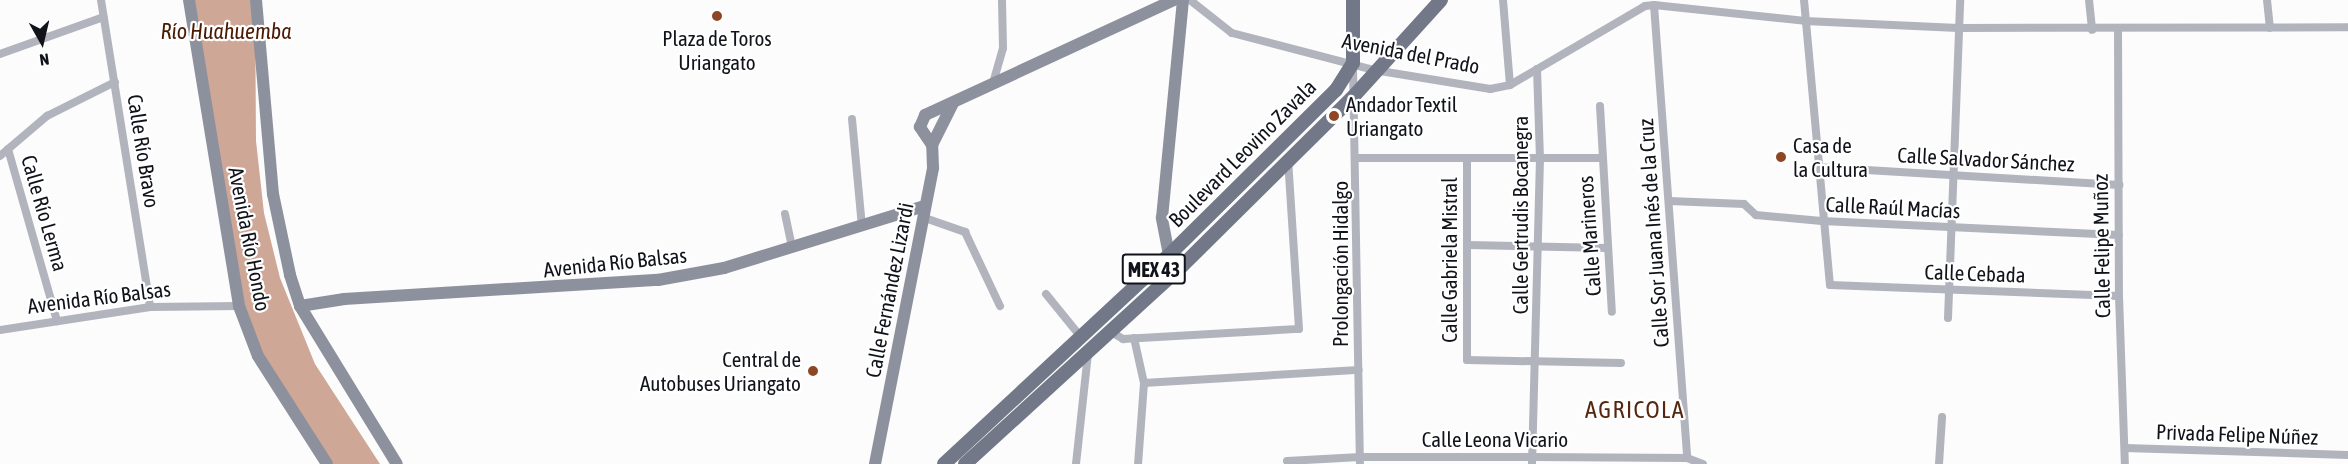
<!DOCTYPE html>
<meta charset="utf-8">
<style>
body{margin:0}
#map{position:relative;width:2348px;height:464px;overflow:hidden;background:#fcfcfc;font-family:"Asap Condensed",sans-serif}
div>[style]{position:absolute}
.water>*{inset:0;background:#cea797}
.street>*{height:8px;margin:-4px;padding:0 4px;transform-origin:4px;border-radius:4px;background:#b1b4bd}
.secondary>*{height:12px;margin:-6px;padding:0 6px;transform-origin:6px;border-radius:6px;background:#8d919e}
.primary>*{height:14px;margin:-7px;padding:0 7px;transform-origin:7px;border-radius:7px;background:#737888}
.dots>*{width:16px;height:16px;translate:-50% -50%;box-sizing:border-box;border:3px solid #fff;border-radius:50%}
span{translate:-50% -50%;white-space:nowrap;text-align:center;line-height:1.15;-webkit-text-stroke:4.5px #fff;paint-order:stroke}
.shield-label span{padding:2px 4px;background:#fff;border:2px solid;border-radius:4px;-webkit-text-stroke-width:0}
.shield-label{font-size:20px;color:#101319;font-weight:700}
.poi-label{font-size:21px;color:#101319}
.left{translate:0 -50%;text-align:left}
.right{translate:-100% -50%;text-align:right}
.street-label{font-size:21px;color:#101319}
.water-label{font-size:22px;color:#4a1a01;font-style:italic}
.quarter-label{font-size:24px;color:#56260e;letter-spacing:1.5px}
.north{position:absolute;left:12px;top:12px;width:60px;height:60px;-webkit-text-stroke:4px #fff;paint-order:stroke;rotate:172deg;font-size:16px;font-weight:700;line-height:24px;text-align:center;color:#101319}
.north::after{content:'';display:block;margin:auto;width:21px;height:27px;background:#101319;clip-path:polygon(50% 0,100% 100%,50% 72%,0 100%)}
</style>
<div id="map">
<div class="water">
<i style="clip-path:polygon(190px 0,255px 0,256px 141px,264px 213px,280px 278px,315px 364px,380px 464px,331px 464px,261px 355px,241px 306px)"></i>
</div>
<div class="street">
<i style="left:101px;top:0;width:311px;rotate:80.9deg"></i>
<i style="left:1190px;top:0;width:53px;rotate:38.2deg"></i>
<i style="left:1232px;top:33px;width:147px;rotate:14.6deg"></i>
<i style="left:1374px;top:70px;width:118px;rotate:9.3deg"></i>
<i style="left:1490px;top:89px;width:20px;rotate:-11deg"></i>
<i style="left:1510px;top:85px;width:156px;rotate:-30.3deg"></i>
<i style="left:1645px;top:6px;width:9px;rotate:-6deg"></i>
<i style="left:1654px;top:5px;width:152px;rotate:6deg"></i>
<i style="left:1805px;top:21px;width:153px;rotate:2.6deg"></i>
<i style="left:1958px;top:28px;width:390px;rotate:-0.1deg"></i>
<i style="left:1503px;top:0;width:85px;rotate:85.3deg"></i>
<i style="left:1804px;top:0;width:286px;rotate:84.8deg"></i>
<i style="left:1830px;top:285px;width:289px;rotate:2.2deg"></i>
<i style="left:2089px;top:0;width:30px;rotate:84deg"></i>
<i style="left:2267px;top:0;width:28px;rotate:84deg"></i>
<i style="left:1654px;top:5px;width:454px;rotate:85.8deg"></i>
<i style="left:2118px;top:28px;width:268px;rotate:89.8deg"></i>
<i style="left:2119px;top:296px;width:168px;rotate:88deg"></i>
<i style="left:0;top:54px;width:110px;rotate:-19.6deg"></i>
<i style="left:1353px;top:67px;width:397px;rotate:89deg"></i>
<i style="left:993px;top:83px;width:36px;rotate:-74deg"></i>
<i style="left:1003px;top:48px;width:48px;rotate:-91.2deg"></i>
<i style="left:1600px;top:106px;width:206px;rotate:86.7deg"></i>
<i style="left:852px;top:119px;width:107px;rotate:84.7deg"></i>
<i style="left:8px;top:149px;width:179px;rotate:74.1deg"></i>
<i style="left:0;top:156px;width:62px;rotate:-40.4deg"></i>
<i style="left:47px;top:116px;width:76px;rotate:-26.6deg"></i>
<i style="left:1358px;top:158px;width:244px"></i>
<i style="left:1467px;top:160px;width:200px;rotate:90deg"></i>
<i style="left:1467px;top:360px;width:154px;rotate:1.1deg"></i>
<i style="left:1816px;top:167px;width:304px;rotate:3.4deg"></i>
<i style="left:1669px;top:201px;width:75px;rotate:2.3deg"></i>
<i style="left:1744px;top:204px;width:16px;rotate:43deg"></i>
<i style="left:1756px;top:215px;width:66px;rotate:5.2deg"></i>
<i style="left:1822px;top:221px;width:297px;rotate:2.7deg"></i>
<i style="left:785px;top:214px;width:35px;rotate:78deg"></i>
<i style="left:922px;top:217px;width:46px;rotate:19.2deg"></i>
<i style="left:965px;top:232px;width:82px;rotate:64.7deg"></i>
<i style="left:1468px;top:245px;width:139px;rotate:1.2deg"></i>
<i style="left:1046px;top:294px;width:55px;rotate:50.9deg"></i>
<i style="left:1948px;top:318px;width:318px;rotate:-87.8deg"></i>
<i style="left:0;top:330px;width:152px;rotate:-8.7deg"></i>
<i style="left:150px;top:307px;width:89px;rotate:-0.6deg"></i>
<i style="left:1113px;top:333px;width:12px;rotate:31deg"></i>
<i style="left:1123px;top:339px;width:176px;rotate:-3.3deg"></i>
<i style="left:1299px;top:329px;width:168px;rotate:-93.7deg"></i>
<i style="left:1134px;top:338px;width:46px;rotate:77.5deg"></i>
<i style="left:1144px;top:383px;width:81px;rotate:94.2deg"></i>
<i style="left:1144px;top:383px;width:215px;rotate:-3.5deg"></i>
<i style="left:2125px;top:448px;width:223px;rotate:1.8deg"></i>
<i style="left:1287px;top:461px;width:73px;rotate:-3.1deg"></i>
<i style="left:1360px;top:457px;width:172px"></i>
<i style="left:1532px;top:457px;width:155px;rotate:0.4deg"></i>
<i style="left:1687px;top:458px;width:17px;rotate:21deg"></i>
<i style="left:1076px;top:464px;width:112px;rotate:-83.8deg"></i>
<i style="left:1532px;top:464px;width:305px;rotate:-88.5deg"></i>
<i style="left:1540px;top:159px;width:90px;rotate:-91.9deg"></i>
<i style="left:1939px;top:464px;width:47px;rotate:-86.3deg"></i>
</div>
<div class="secondary">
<i style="left:189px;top:0;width:310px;rotate:80.7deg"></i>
<i style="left:239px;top:306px;width:53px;rotate:69.2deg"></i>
<i style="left:258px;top:356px;width:128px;rotate:57.4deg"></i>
<i style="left:256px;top:0;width:195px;rotate:85deg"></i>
<i style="left:273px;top:194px;width:83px;rotate:78.1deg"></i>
<i style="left:290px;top:275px;width:33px;rotate:72deg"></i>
<i style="left:300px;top:306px;width:185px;rotate:58.5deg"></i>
<i style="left:932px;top:145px;width:47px;rotate:-63.4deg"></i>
<i style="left:1182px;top:266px;width:17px;rotate:-140deg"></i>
<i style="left:1169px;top:255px;width:38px;rotate:-101deg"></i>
<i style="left:1162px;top:218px;width:219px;rotate:-84.5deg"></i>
<i style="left:300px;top:306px;width:45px;rotate:-9deg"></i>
<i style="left:344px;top:299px;width:315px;rotate:-3.5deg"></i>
<i style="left:658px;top:280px;width:67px;rotate:-10.3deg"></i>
<i style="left:724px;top:268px;width:209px;rotate:-17.2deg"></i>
<i style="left:875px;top:464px;width:302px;rotate:-78.9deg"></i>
<i style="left:933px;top:168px;width:23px;rotate:-92deg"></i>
<i style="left:932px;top:145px;width:22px;rotate:-124deg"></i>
<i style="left:920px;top:127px;width:13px;rotate:-67deg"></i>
<i style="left:925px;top:115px;width:274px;rotate:-24.8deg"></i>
</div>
<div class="primary">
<i style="left:944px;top:464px;width:307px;rotate:-42.9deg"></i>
<i style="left:1169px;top:255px;width:235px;rotate:-44.7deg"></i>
<i style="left:1336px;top:90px;width:32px;rotate:-58deg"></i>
<i style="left:1353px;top:63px;width:63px;rotate:-90deg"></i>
<i style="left:965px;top:464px;width:294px;rotate:-42.4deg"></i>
<i style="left:1182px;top:266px;width:240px;rotate:-44.7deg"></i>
<i style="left:1353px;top:97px;width:131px;rotate:-47.8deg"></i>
</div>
<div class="dots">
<i style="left:717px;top:16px;background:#8e4624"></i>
<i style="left:1334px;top:116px;background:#8e4624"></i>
<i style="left:1781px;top:157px;background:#8e4624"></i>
<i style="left:813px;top:371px;background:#8e4624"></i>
</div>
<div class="shield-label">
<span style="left:1154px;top:269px">MEX 43</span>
</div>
<div class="poi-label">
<span style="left:717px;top:50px">Plaza de Toros<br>Uriangato</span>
<span class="left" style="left:1346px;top:116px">Andador Textil<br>Uriangato</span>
<span class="left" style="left:1793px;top:157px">Casa de<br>la Cultura</span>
<span class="right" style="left:801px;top:371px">Central de<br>Autobuses Uriangato</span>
</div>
<div class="street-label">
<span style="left:1411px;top:53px;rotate:11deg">Avenida del Prado</span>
<span style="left:144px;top:151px;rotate:81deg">Calle Río Bravo</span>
<span style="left:1242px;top:153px;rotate:-45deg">Boulevard Leovino Zavala</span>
<span style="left:1986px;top:159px;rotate:3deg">Calle Salvador Sánchez</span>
<span style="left:1893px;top:207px;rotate:3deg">Calle Raúl Macías</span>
<span style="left:45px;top:213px;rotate:74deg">Calle Río Lerma</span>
<span style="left:1520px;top:215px;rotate:-90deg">Calle Gertrudis Bocanegra</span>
<span style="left:1653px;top:233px;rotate:-94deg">Calle Sor Juana Inés de la Cruz</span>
<span style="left:1589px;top:236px;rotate:-94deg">Calle Marineros</span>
<span style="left:250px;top:239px;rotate:79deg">Avenida Río Hondo</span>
<span style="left:2101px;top:246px;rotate:-91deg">Calle Felipe Muñoz</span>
<span style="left:1449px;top:260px;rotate:-90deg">Calle Gabriela Mistral</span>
<span style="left:615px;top:262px;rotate:-6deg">Avenida Río Balsas</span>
<span style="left:1340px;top:264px;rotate:-90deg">Prolongación Hidalgo</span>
<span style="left:1975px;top:273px;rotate:2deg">Calle Cebada</span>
<span style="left:889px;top:290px;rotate:-79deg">Calle Fernández Lizardi</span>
<span style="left:99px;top:297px;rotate:-7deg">Avenida Río Balsas</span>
<span style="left:2237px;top:434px;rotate:2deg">Privada Felipe Núñez</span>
<span style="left:1495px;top:439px">Calle Leona Vicario</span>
</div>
<div class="water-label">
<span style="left:226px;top:32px">Río Huahuemba</span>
</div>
<div class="quarter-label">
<span style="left:1635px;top:410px">AGRICOLA</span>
</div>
<div class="north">N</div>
</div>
